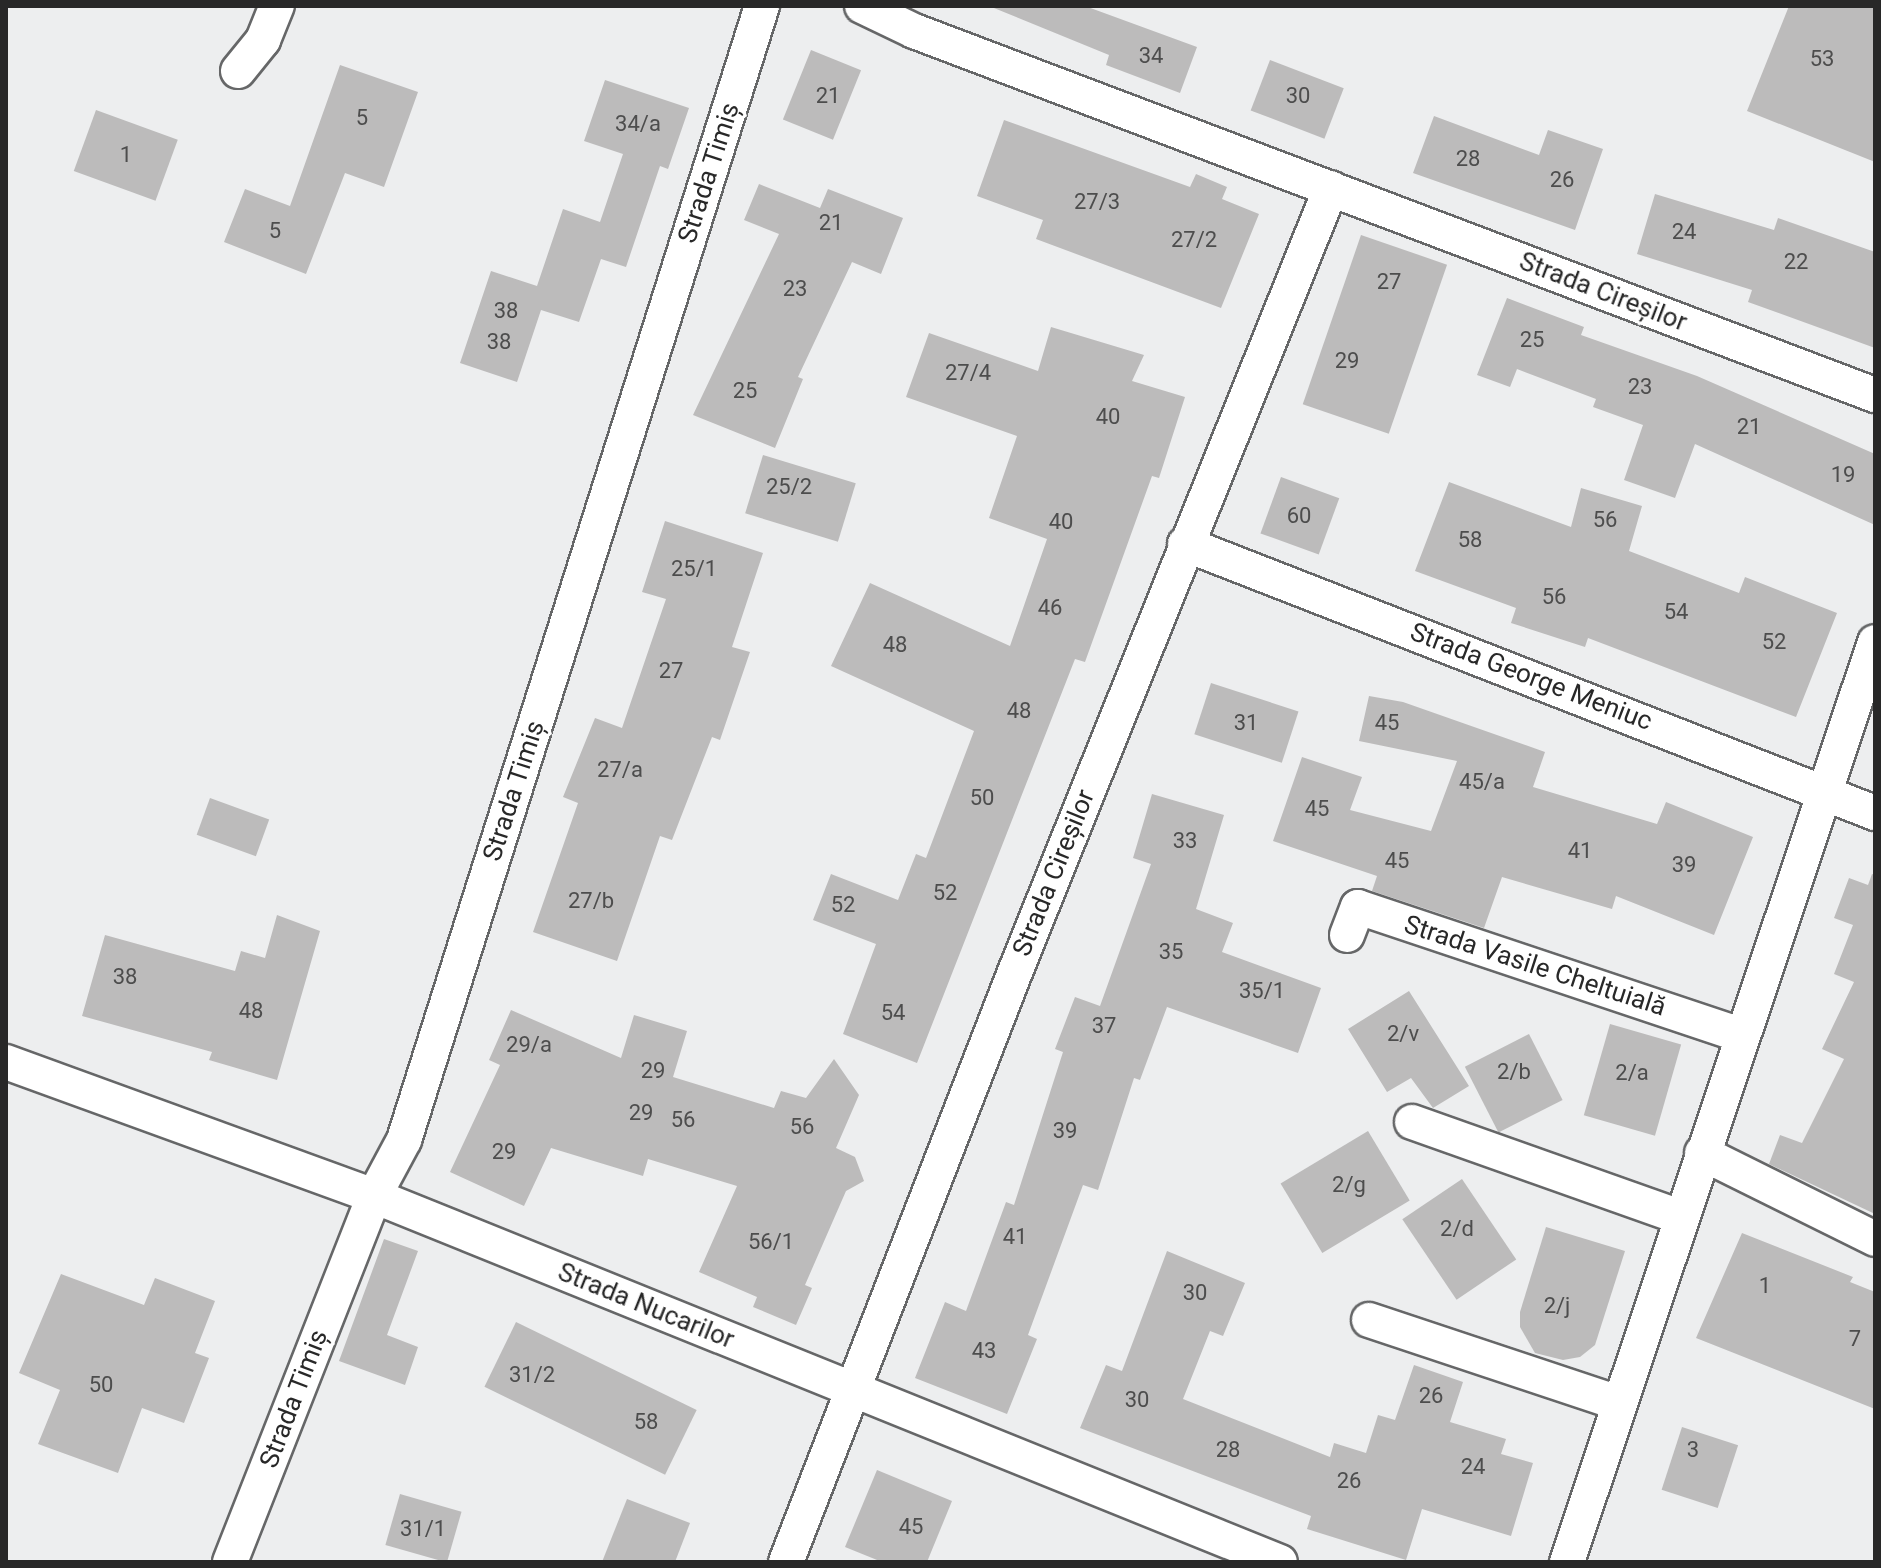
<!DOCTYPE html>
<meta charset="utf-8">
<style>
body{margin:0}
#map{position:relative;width:1881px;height:1568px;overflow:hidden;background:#edeeef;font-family:Roboto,sans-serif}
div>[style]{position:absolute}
.building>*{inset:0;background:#bcbbbb;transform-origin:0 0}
.roads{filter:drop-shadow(2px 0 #666768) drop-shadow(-2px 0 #666768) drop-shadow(0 2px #666768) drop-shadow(0 -2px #666768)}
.minor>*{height:34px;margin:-17px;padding:0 17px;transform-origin:17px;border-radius:17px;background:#fff}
span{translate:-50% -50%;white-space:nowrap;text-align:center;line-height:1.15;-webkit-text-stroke:6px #fff;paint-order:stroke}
.number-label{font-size:22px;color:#4d4d4d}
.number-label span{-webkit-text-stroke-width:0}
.street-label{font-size:26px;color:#282828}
.frame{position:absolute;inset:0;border:8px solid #282828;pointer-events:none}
</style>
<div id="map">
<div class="building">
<i style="clip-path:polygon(989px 6px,1085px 6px,1197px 47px,1180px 93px,1106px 65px,1109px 55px)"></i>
<i style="clip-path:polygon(1789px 6px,1875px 6px,1875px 162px,1747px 111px)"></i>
<i style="left:811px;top:50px;width:54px;height:75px;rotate:22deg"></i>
<i style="left:1270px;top:60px;width:79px;height:54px;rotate:21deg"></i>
<i style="clip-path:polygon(340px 65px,418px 92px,384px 187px,345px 173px,306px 274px,224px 242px,245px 189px,290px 206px)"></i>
<i style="clip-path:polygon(605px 80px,689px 108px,668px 169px,660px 166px,626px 267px,601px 259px,579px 322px,541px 310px,517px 382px,460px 363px,491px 271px,537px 286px,563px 209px,600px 222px,623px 154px,584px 141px)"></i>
<i style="left:96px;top:110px;width:87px;height:65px;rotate:20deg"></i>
<i style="clip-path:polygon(1434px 116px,1539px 155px,1548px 130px,1603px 149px,1575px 230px,1413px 173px)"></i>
<i style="clip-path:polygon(1004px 120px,1190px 187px,1196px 174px,1227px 187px,1222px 199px,1259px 214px,1221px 308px,1036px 239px,1043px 220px,977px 196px)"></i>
<i style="clip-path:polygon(759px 184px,820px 208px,828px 189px,903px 218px,881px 274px,852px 262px,798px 377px,803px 379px,775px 448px,693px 415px,779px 234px,744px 220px)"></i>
<i style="clip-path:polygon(1655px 194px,1774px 230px,1778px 218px,1875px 252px,1875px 348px,1748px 302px,1752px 290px,1637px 254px)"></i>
<i style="left:1361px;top:235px;width:91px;height:179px;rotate:19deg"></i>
<i style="clip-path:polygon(1507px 298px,1584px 327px,1581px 335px,1697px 376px,1875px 454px,1875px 525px,1695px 444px,1675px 498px,1624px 480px,1643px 425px,1593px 407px,1596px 399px,1517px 369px,1510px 387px,1477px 375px)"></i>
<i style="clip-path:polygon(1051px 327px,1144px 355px,1132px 381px,1185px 397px,1159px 478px,1152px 476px,1085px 662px,1075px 659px,917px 1063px,843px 1034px,876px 944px,813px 920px,831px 874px,898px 900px,916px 854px,926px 858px,974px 731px,831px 666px,870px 583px,1010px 646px,1047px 539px,989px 518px,1017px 436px,906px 397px,929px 333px,1038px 371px)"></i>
<i style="left:763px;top:455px;width:97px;height:61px;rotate:17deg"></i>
<i style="left:1281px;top:477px;width:62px;height:60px;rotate:20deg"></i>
<i style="clip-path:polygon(1449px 482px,1571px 527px,1581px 488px,1642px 506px,1629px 551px,1739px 593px,1745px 577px,1837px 613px,1796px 717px,1588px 638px,1585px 647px,1511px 623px,1516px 608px,1415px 571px)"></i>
<i style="clip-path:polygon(665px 521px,763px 553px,732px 647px,750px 652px,720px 740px,712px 737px,672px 840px,660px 836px,617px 961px,533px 932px,578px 803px,563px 797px,595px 718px,622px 728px,666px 599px,642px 592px)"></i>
<i style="left:1211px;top:683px;width:92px;height:54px;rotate:18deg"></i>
<i style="clip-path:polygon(1369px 696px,1403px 702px,1545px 752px,1533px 787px,1657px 824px,1666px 802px,1753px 837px,1714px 935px,1616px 896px,1612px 909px,1502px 877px,1484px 928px,1372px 891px,1377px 876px,1273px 841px,1302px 757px,1362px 777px,1350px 810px,1431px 831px,1457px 761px,1359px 741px)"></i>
<i style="clip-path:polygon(1152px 794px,1224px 815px,1196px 909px,1233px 923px,1222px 952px,1321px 988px,1298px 1053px,1167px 1007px,1140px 1080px,1134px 1078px,1098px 1190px,1083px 1185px,1028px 1335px,1037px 1339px,1007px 1414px,915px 1378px,945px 1302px,966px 1311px,1006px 1202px,1014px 1205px,1063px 1052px,1055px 1049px,1075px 997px,1100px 1006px,1151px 864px,1133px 858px)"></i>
<i style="left:210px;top:798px;width:63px;height:39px;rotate:20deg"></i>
<i style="clip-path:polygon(1872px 874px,1875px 875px,1875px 1214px,1769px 1164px,1780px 1135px,1802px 1143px,1844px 1059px,1822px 1049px,1854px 982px,1834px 974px,1853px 925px,1834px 918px,1849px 878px,1868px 885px)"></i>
<i style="clip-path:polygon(277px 915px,320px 931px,277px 1080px,209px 1060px,212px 1052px,82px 1016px,105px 935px,235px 971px,241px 951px,265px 958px)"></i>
<i style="clip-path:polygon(1409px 991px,1469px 1086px,1433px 1108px,1411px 1078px,1387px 1092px,1348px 1029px)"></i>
<i style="clip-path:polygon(511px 1010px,621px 1058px,634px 1015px,687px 1031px,673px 1077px,774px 1108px,781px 1091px,806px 1098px,834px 1059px,859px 1095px,836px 1148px,855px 1157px,864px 1181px,846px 1191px,805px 1285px,812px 1288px,796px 1325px,753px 1307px,757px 1297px,699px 1272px,737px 1186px,648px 1159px,643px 1176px,551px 1148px,524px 1206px,450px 1172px,500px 1065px,489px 1060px)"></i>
<i style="left:1610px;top:1024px;width:74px;height:95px;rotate:16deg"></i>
<i style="left:1529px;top:1034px;width:74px;height:72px;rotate:63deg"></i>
<i style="left:1368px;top:1131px;width:81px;height:102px;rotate:59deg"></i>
<i style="left:1462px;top:1179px;width:97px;height:72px;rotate:56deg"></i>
<i style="clip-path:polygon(1546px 1227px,1625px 1251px,1595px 1345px,1580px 1357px,1563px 1360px,1535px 1353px,1520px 1327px,1520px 1312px)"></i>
<i style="clip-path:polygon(1742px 1233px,1853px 1277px,1850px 1282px,1875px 1292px,1875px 1409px,1696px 1338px)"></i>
<i style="clip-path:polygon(384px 1239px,418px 1251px,387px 1335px,418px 1347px,405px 1385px,339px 1361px)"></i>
<i style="clip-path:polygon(1167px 1251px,1245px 1283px,1223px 1336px,1210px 1331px,1183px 1399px,1330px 1457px,1334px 1443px,1366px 1453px,1378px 1415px,1395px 1420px,1414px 1365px,1463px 1382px,1450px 1422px,1506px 1439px,1501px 1454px,1533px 1463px,1511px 1536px,1422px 1509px,1406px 1560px,1307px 1529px,1311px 1516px,1080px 1428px,1106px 1365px,1122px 1371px)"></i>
<i style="clip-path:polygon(61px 1274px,144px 1305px,155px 1278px,215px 1301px,195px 1353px,209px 1358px,184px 1423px,142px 1408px,118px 1473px,38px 1444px,60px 1390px,19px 1373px)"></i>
<i style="left:516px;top:1322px;width:201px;height:72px;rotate:26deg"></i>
<i style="left:1682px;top:1427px;width:59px;height:66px;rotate:18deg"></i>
<i style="clip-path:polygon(877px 1470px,952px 1501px,927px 1562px,882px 1562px,845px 1547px)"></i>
<i style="left:400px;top:1494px;width:64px;height:53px;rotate:16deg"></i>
<i style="clip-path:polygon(627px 1499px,690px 1523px,675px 1562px,602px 1562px)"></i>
</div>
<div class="roads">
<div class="minor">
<i style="left:862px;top:6px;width:58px;rotate:25.7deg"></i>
<i style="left:914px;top:31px;width:1028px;rotate:20.75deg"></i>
<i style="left:238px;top:71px;width:40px;rotate:-51deg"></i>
<i style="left:263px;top:40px;width:37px;rotate:-68deg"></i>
<i style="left:1185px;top:544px;width:741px;rotate:21.3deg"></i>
<i style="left:1347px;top:935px;width:30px;rotate:-69deg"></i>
<i style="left:1358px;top:907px;width:404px;rotate:18.5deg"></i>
<i style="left:6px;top:1062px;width:392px;rotate:20deg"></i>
<i style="left:374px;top:1196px;width:977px;rotate:22deg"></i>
<i style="left:1412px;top:1122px;width:284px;rotate:19.5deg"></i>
<i style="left:1702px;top:1153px;width:193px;rotate:26.4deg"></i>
<i style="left:1369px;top:1320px;width:263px;rotate:18.4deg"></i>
<i style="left:230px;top:1562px;width:393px;rotate:-68.5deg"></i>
<i style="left:374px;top:1196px;width:64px;rotate:-61.8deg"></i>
<i style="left:404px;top:1140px;width:1189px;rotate:-72.48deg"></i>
<i style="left:786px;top:1562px;width:633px;rotate:-68.79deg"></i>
<i style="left:1015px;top:972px;width:845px;rotate:-68.05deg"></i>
<i style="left:1567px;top:1562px;width:970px;rotate:-71.49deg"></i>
</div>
</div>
<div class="number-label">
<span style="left:1151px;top:56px">34</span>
<span style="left:1822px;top:59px">53</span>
<span style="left:828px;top:96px">21</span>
<span style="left:1298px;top:96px">30</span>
<span style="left:362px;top:118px">5</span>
<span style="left:638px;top:124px">34/a</span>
<span style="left:126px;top:155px">1</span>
<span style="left:1468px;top:159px">28</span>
<span style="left:1562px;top:180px">26</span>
<span style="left:1097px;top:202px">27/3</span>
<span style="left:831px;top:223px">21</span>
<span style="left:275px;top:231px">5</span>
<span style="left:1684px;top:232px">24</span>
<span style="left:1194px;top:240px">27/2</span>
<span style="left:1796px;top:262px">22</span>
<span style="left:1389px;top:282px">27</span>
<span style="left:795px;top:289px">23</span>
<span style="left:506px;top:311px">38</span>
<span style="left:1532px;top:340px">25</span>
<span style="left:499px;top:342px">38</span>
<span style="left:1347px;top:361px">29</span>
<span style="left:968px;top:373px">27/4</span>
<span style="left:1640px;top:387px">23</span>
<span style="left:745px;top:391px">25</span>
<span style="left:1108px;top:417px">40</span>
<span style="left:1749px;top:427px">21</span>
<span style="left:1843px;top:475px">19</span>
<span style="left:789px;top:487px">25/2</span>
<span style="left:1299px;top:516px">60</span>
<span style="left:1605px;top:520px">56</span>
<span style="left:1061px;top:522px">40</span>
<span style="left:1470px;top:540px">58</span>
<span style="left:694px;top:569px">25/1</span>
<span style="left:1554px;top:597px">56</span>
<span style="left:1050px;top:608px">46</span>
<span style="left:1676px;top:612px">54</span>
<span style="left:1774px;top:642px">52</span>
<span style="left:895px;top:645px">48</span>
<span style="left:671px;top:671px">27</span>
<span style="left:1019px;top:711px">48</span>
<span style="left:1246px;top:723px">31</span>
<span style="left:1387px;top:723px">45</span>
<span style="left:620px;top:770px">27/a</span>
<span style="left:1482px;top:782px">45/a</span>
<span style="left:982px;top:798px">50</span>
<span style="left:1317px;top:809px">45</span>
<span style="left:1185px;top:841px">33</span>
<span style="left:1580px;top:851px">41</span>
<span style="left:1397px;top:861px">45</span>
<span style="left:1684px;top:865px">39</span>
<span style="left:945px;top:893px">52</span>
<span style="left:591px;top:901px">27/b</span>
<span style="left:843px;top:905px">52</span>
<span style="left:1171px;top:952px">35</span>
<span style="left:125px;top:977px">38</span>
<span style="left:1262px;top:991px">35/1</span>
<span style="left:251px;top:1011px">48</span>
<span style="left:893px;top:1013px">54</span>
<span style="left:1104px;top:1026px">37</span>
<span style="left:1403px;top:1034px">2/v</span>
<span style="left:529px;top:1045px">29/a</span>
<span style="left:653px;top:1071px">29</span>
<span style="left:1514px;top:1072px">2/b</span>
<span style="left:1632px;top:1073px">2/a</span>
<span style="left:641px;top:1113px">29</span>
<span style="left:683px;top:1120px">56</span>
<span style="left:802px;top:1127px">56</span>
<span style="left:1065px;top:1131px">39</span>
<span style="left:504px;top:1152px">29</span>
<span style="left:1349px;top:1185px">2/g</span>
<span style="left:1457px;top:1229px">2/d</span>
<span style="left:1015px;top:1237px">41</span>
<span style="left:771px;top:1242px">56/1</span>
<span style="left:1765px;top:1286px">1</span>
<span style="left:1195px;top:1293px">30</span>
<span style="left:1557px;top:1306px">2/j</span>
<span style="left:1855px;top:1339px">7</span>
<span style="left:984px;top:1351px">43</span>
<span style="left:532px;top:1375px">31/2</span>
<span style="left:101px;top:1385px">50</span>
<span style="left:1431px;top:1396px">26</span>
<span style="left:1137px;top:1400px">30</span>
<span style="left:646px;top:1422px">58</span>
<span style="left:1228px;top:1450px">28</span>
<span style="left:1693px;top:1450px">3</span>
<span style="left:1473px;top:1467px">24</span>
<span style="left:1349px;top:1481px">26</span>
<span style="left:911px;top:1527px">45</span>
<span style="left:423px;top:1529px">31/1</span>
</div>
<div class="street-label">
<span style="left:709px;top:173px;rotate:-72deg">Strada Timiș</span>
<span style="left:1603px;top:292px;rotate:21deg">Strada Cireșilor</span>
<span style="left:1531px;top:677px;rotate:21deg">Strada George Meniuc</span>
<span style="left:514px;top:791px;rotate:-72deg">Strada Timiș</span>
<span style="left:1054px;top:873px;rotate:-68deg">Strada Cireșilor</span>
<span style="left:1535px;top:966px;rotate:18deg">Strada Vasile Cheltuială</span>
<span style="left:646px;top:1306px;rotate:22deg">Strada Nucarilor</span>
<span style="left:294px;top:1399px;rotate:-69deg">Strada Timiș</span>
</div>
<div class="frame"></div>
</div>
